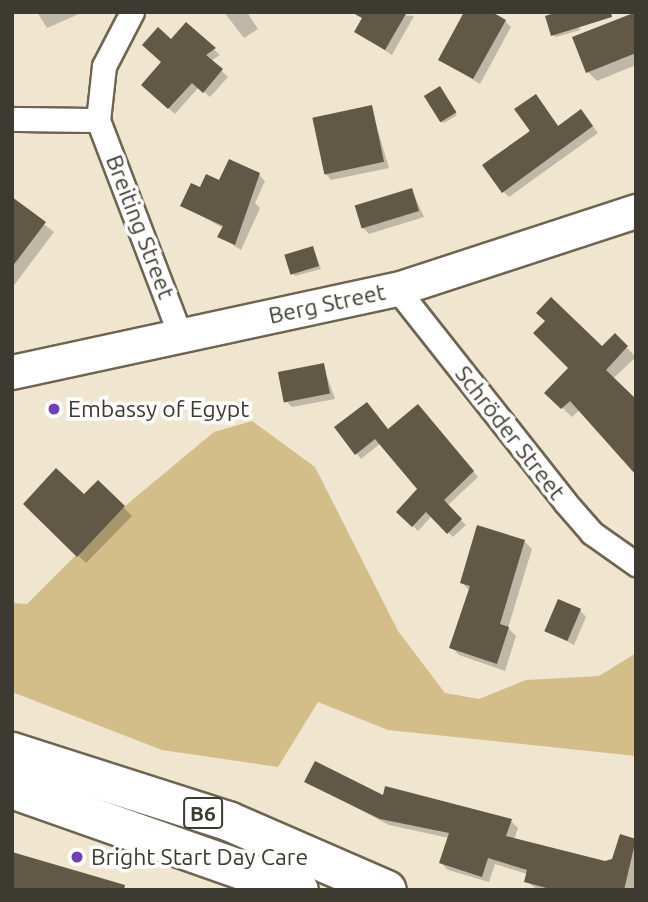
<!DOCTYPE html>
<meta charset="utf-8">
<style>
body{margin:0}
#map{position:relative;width:648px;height:902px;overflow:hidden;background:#f0e6d0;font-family:Ubuntu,sans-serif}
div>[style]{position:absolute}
.green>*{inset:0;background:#d3bd89}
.shadow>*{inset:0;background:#0003}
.building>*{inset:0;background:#615945;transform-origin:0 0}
.roads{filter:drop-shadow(2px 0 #6d6551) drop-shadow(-2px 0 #6d6551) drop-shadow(0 2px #6d6551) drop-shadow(0 -2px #6d6551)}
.street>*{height:23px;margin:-11.5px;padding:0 11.5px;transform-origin:11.5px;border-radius:11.5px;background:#fff}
.secondary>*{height:33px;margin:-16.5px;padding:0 16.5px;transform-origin:16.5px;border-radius:16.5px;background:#fff}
.highway>*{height:38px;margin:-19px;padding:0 19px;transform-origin:19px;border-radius:19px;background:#fff}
.dots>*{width:19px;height:19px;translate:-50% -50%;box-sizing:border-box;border:4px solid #fff;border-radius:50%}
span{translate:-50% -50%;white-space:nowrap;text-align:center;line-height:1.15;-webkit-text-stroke:7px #fff;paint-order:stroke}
.shield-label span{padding:2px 5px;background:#fff;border:2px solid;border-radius:5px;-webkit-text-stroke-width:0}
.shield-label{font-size:21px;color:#3d3a31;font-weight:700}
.street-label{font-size:23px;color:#3d3a31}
.poi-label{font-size:23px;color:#3d3a31}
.left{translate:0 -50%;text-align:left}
.frame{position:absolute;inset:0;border:14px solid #3d3a31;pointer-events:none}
</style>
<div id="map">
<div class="green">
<i style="clip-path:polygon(252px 421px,315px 467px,398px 631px,445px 693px,479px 699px,526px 680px,599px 676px,636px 653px,636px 756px,388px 730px,318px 702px,278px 767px,162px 750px,12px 692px,12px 603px,27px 604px,125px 506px,214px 432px)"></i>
</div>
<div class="shadow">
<i style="clip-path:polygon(37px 12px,78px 12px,79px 14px,47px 28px)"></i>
<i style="clip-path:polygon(224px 12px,247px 12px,258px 29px,244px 38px)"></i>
<i style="clip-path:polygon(367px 12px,414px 16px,392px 55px,356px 32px)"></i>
<i style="clip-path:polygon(575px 12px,580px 30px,556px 37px,553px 35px)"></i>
<i style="clip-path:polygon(636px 13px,636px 65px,597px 81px,588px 72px)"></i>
<i style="clip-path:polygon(505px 21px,511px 27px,480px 84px,440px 59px)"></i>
<i style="clip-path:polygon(186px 24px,220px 55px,211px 61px,228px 77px,210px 97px,199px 87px,175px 114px,149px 91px)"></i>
<i style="clip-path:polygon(442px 91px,457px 115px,444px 123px,441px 121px)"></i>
<i style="clip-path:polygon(541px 103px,559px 127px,587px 118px,598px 133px,509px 197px,503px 191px)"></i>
<i style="clip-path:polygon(371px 107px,389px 168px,331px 180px,325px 173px)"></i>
<i style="clip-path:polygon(259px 175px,265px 181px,255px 203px,260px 208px,241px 250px,220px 237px,223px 228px,183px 206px,201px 190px)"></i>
<i style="clip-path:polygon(412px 190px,424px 217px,369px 234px,363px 228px)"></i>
<i style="clip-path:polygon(12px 199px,54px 232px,12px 288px)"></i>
<i style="clip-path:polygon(313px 248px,321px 269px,295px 276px,292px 273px)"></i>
<i style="clip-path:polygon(615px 336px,636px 357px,572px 417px,547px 393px)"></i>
<i style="clip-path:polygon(323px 365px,335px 399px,292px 407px,286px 401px)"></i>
<i style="clip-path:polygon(423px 411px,478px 477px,447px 506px,466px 525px,453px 537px,432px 516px,418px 531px,399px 512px,419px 489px,381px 443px,361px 459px,336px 428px,388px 430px)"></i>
<i style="clip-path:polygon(98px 482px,132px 516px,86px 563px,25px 504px,84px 496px)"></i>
<i style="clip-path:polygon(524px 541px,532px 549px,508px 628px,516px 636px,505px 671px,459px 655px,451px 647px,470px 591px,462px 583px)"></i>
<i style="clip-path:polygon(580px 610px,586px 617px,574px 645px,547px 631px)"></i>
<i style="clip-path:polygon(307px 782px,511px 821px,518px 828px,514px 840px,605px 863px,613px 861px,621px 836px,636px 841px,636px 890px,538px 890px,526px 881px,527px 874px,495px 864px,489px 882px,448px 870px,441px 863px,449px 838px,389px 825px)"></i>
</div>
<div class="building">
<i style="clip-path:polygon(351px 12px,407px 12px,385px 50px,354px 32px,362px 18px)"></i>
<i style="clip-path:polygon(464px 12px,492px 12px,506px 20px,473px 79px,438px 60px)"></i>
<i style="clip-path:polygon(558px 12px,611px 12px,612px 17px,551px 36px,545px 16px)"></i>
<i style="clip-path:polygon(636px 12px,636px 53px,586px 73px,572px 37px)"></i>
<i style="clip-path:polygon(186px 22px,216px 48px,206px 55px,223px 69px,203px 93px,192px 83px,168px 109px,141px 85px,161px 62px,142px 45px,158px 27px,171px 39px)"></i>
<i style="left:440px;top:86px;width:31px;height:19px;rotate:58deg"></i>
<i style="clip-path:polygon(536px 94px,558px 126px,581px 109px,593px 126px,502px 193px,482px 165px,530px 131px,514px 109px)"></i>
<i style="left:372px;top:105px;width:58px;height:61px;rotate:78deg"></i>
<i style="clip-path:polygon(229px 159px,260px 173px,235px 245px,217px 237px,223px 226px,180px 206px,191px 183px,200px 187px,206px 174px,219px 180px)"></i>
<i style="left:412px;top:188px;width:24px;height:60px;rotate:73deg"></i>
<i style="clip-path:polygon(12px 197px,46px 222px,12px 267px)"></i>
<i style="left:313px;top:246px;width:21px;height:30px;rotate:73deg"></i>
<i style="clip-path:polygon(551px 297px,602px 346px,615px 333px,628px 346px,606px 370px,636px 399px,636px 475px,570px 401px,561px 409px,544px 393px,568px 368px,533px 333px,545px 321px,536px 313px)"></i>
<i style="left:324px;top:363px;width:31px;height:47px;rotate:79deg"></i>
<i style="clip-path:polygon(367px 402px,388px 429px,418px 404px,474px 471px,444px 500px,462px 519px,447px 534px,426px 512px,412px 527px,396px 512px,417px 489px,375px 439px,355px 455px,334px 427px)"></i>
<i style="clip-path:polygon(56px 468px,84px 494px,98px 480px,125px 506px,77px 557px,23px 504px)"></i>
<i style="clip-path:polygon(477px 525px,525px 540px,500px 624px,509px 627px,497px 664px,449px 648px,470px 586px,460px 583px)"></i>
<i style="left:558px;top:599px;width:25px;height:35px;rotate:23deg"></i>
<i style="clip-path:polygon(315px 761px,383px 795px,385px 786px,512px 819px,506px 836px,605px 861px,612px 859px,620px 834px,636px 839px,624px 890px,554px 890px,524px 882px,527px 870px,488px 858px,482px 877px,439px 863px,449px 833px,380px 819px,304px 782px)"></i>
<i style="clip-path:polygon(12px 852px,125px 885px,124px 890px,12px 890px)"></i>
</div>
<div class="roads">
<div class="street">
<i style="left:132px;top:12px;width:61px;rotate:117.4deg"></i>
<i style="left:104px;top:66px;width:54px;rotate:96.3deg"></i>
<i style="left:98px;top:120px;width:230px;rotate:69.1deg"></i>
<i style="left:12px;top:119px;width:86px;rotate:0.7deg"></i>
<i style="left:397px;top:289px;width:271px;rotate:51.7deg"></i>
<i style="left:565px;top:502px;width:41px;rotate:48.9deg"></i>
<i style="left:592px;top:533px;width:54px;rotate:35.2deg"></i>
</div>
<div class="secondary">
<i style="left:12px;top:372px;width:394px;rotate:-12.2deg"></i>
<i style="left:397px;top:289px;width:251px;rotate:-18.1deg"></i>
</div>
<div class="highway">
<i style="left:12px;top:752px;width:227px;rotate:17.7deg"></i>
<i style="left:228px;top:821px;width:173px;rotate:23.5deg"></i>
<i style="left:12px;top:789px;width:304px;rotate:19.4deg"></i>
</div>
</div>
<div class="dots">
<i style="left:54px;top:409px;background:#6e3fb7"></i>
<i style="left:77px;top:857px;background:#6e3fb7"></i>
</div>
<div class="shield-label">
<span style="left:203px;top:813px">B6</span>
</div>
<div class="street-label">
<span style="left:140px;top:227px;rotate:69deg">Breiting Street</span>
<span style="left:327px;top:304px;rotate:-12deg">Berg Street</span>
<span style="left:510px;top:433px;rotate:52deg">Schröder Street</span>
</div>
<div class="poi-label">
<span class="left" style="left:68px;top:409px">Embassy of Egypt</span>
<span class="left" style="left:91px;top:857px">Bright Start Day Care</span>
</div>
<div class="frame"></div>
</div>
